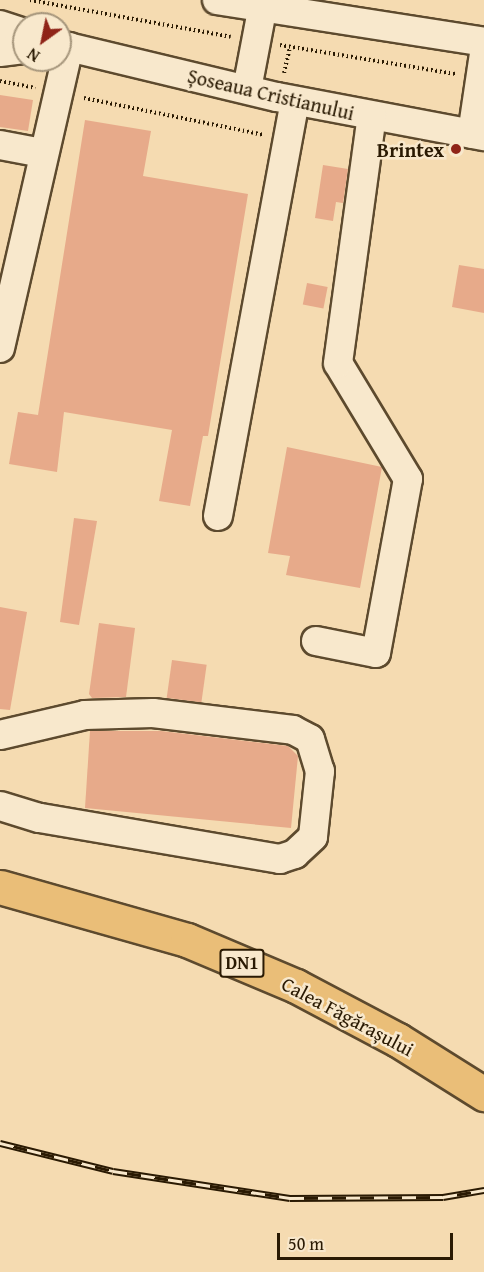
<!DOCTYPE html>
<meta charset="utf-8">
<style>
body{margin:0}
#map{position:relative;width:484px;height:1272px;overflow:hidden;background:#f5dbb1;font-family:"Gentium Book Plus",serif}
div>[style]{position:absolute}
.building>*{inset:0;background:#e7aa8a;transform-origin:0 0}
.path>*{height:4px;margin-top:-2px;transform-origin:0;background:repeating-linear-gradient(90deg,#2a1a03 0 1.5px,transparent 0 4.5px)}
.roads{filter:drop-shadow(2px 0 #5d4a2e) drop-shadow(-2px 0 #5d4a2e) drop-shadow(0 2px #5d4a2e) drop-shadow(0 -2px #5d4a2e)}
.minor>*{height:28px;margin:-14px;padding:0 14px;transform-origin:14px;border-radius:14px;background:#f8e8cc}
.major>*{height:33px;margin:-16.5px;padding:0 16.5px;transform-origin:16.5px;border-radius:16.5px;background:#eabe78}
.rail>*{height:7px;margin-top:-3.5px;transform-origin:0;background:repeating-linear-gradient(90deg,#f8e8cc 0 14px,#2a1a03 0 28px);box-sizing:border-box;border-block:2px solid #2a1a03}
.dots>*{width:16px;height:16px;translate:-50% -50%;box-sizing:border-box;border:3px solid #f8e8cc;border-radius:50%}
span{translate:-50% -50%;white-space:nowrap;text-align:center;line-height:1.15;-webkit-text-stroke:5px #f8e8cc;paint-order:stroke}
.shield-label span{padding:2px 4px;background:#f8e8cc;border:2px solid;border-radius:4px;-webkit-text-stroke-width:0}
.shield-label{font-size:18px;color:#2a1a03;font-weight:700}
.street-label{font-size:20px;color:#2a1a03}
.poi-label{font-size:20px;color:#2a1a03;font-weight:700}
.right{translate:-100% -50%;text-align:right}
.north{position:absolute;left:12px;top:12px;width:60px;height:60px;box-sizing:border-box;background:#f8e8cc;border:2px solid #a6967c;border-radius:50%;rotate:213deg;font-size:16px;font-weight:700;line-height:24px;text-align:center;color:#2a1a03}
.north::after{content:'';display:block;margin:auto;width:21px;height:27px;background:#8f2418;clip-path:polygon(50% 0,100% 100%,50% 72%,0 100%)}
.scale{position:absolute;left:277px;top:1233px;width:176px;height:27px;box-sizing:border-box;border:3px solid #2a1a03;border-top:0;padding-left:8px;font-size:18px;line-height:21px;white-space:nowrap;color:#2a1a03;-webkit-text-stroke:4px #f8e8cc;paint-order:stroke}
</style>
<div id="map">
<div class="building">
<i style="clip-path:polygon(0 95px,33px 100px,28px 131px,0 127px)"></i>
<i style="clip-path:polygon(85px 120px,151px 131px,143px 176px,248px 194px,208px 436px,203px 436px,190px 506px,159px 501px,172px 430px,64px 412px,57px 472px,9px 464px,18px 412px,38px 415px)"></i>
<i style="clip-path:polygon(323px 165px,348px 169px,343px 203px,336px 202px,333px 221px,315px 218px)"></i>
<i style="clip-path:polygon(459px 265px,484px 269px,484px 313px,452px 307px)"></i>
<i style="left:307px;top:283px;width:21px;height:22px;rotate:11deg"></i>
<i style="clip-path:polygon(287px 447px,382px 467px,360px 588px,286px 575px,290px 556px,268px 553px)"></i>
<i style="clip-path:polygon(74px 518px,97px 521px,79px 625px,60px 622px)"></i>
<i style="clip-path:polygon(0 607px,27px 612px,10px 710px,0 709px)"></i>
<i style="clip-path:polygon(99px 623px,135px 628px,126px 697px,92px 698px,89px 694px)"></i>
<i style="left:172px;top:660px;width:35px;height:38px;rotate:8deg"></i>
<i style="clip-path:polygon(90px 731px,161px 731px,288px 746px,298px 756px,291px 828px,85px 808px)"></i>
</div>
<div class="path">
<i style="left:30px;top:0;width:204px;rotate:10.4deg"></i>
<i style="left:280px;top:45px;width:178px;rotate:9.4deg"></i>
<i style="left:284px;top:73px;width:27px;rotate:-77deg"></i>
<i style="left:0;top:81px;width:36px;rotate:11deg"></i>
<i style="left:84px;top:98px;width:184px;rotate:11.6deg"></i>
</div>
<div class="roads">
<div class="minor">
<i style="left:217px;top:0;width:270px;rotate:8.9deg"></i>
<i style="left:0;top:25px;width:25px;rotate:18deg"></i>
<i style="left:60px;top:45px;width:223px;rotate:13.5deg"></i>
<i style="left:277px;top:97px;width:211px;rotate:10.7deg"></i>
<i style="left:0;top:52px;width:24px;rotate:-7deg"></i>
<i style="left:247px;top:89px;width:91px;rotate:-79.2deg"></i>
<i style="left:472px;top:134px;width:81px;rotate:-81.5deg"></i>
<i style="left:0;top:145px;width:43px;rotate:10.8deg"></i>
<i style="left:0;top:348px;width:309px;rotate:-77.1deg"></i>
<i style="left:218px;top:516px;width:422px;rotate:-79.5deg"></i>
<i style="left:316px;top:641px;width:61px;rotate:11.3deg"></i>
<i style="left:376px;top:653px;width:177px;rotate:-79.6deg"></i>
<i style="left:408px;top:479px;width:135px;rotate:-121.1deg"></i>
<i style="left:338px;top:363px;width:249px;rotate:-82.2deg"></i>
<i style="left:0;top:735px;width:87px;rotate:-13.2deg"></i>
<i style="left:85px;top:715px;width:68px;rotate:-1.7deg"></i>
<i style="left:153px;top:713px;width:141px;rotate:6.9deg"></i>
<i style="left:293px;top:730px;width:19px;rotate:28deg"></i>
<i style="left:310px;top:739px;width:34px;rotate:73deg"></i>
<i style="left:320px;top:771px;width:66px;rotate:96.1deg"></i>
<i style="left:313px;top:837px;width:25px;rotate:137deg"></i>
<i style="left:295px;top:854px;width:16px;rotate:162deg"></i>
<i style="left:280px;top:859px;width:244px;rotate:-170.3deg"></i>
<i style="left:39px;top:818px;width:41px;rotate:-162.9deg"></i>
</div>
<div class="major">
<i style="left:0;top:887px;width:194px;rotate:15.8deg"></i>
<i style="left:187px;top:940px;width:118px;rotate:22.9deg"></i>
<i style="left:296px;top:986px;width:115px;rotate:27.9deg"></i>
<i style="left:398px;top:1040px;width:102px;rotate:32.1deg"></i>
</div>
</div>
<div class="rail">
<i style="left:0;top:1143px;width:116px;rotate:13.9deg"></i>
<i style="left:113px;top:1171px;width:179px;rotate:8.7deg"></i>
<i style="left:290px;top:1198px;width:153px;rotate:-0.4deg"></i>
<i style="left:443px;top:1197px;width:42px;rotate:-9.7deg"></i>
</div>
<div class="dots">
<i style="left:456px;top:149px;background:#8f2418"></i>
</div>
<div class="shield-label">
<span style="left:242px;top:963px">DN1</span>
</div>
<div class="street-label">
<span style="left:271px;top:94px;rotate:13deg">Șoseaua Cristianului</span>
<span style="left:348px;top:1016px;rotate:28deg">Calea Făgărașului</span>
</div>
<div class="poi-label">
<span class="right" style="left:444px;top:149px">Brintex</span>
</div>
<div class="north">N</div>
<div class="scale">50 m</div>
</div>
